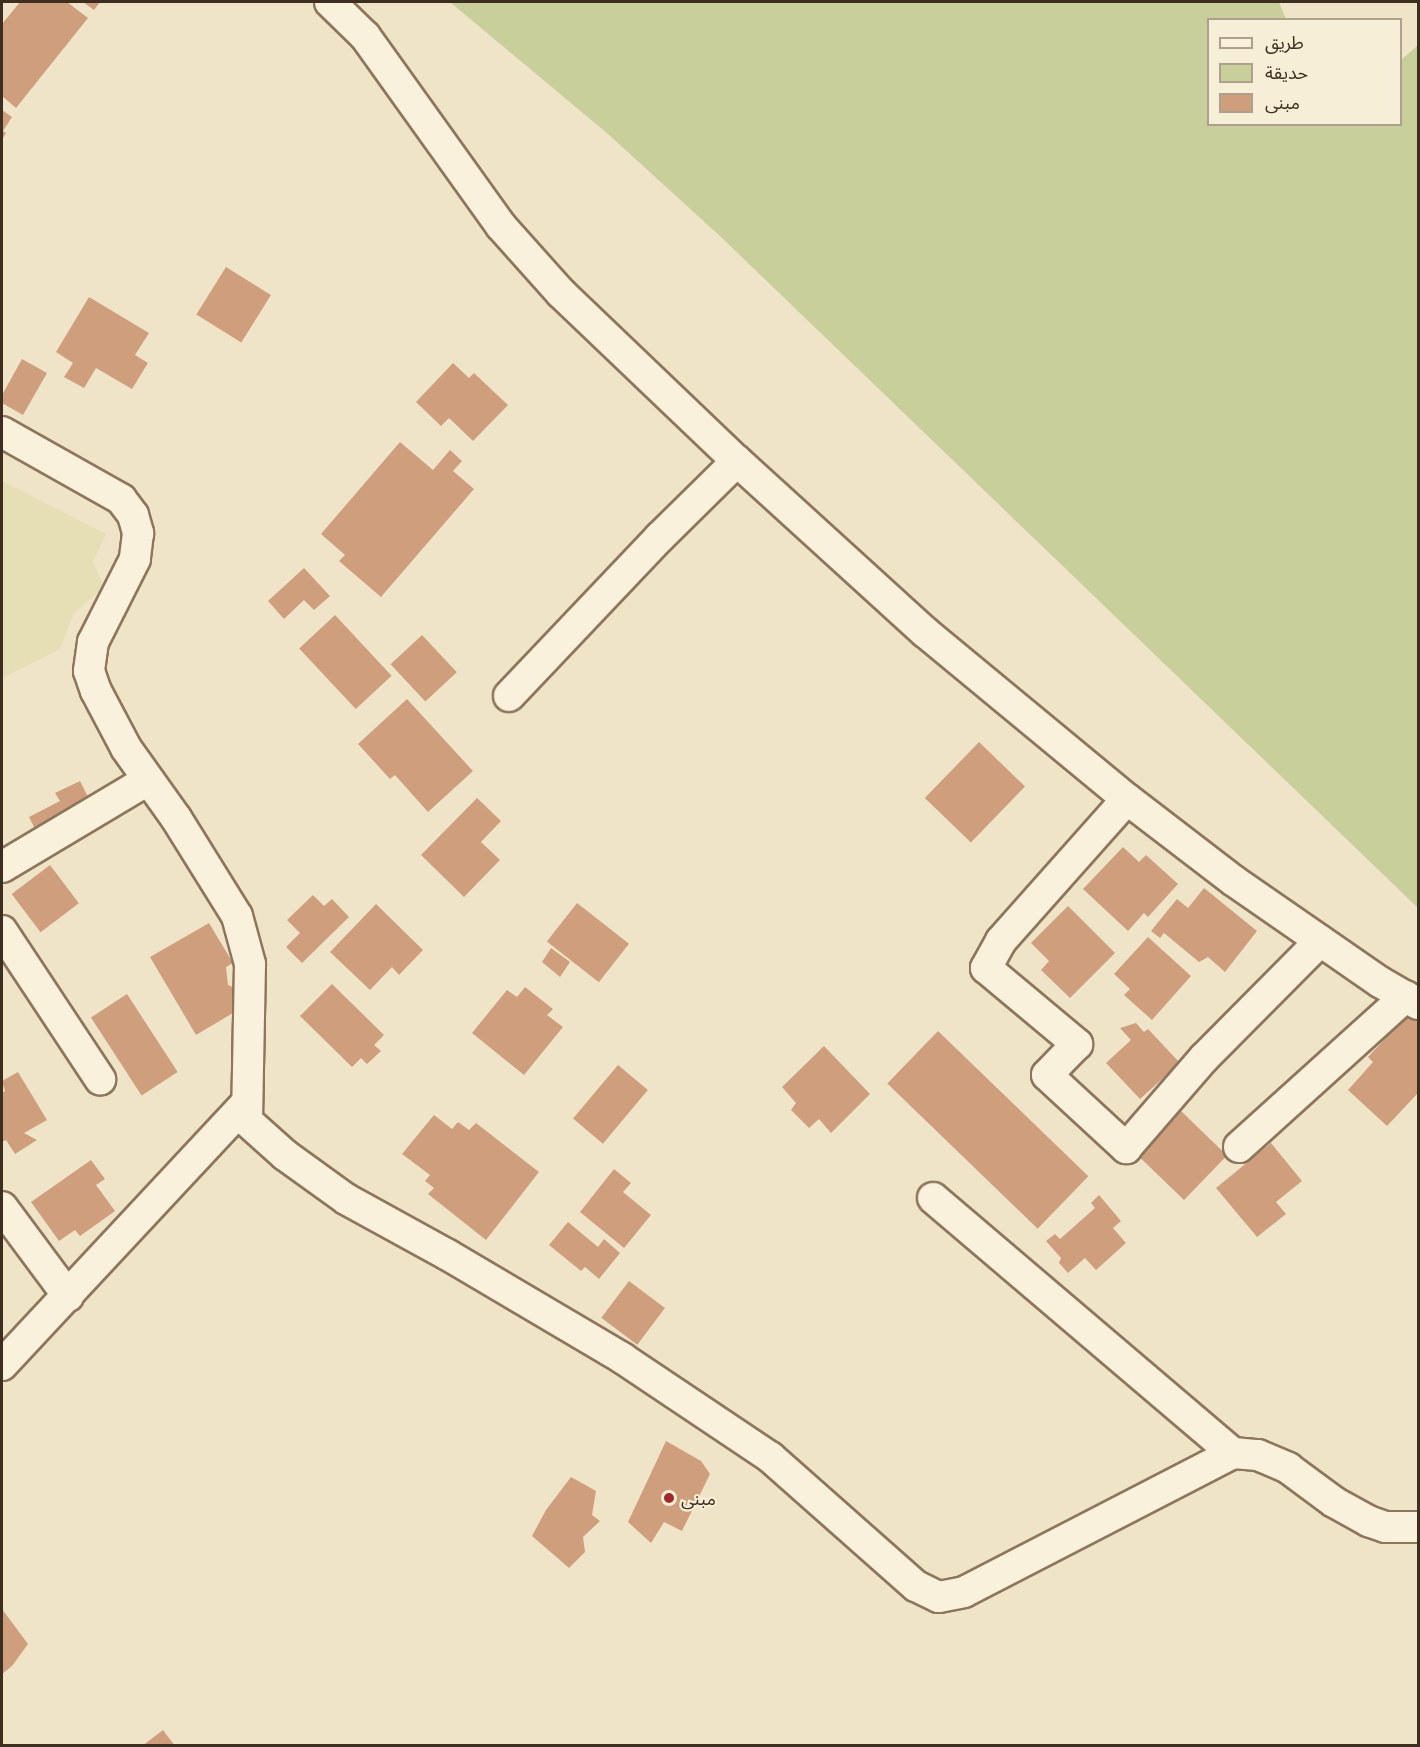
<!DOCTYPE html>
<meta charset="utf-8">
<style>
body{margin:0}
#map{position:relative;width:1420px;height:1747px;overflow:hidden;background:#f0e4c8;font-family:"PT Serif","Noto Sans Arabic",serif}
div>[style]{position:absolute}
.farmland>*{inset:0;background:#e6deb5}
.green>*{inset:0;background:#c9cf9b}
.building>*{inset:0;background:#cf9f7d;transform-origin:0 0}
.roads{filter:drop-shadow(2px 0 #8d765c) drop-shadow(-2px 0 #8d765c) drop-shadow(0 2px #8d765c) drop-shadow(0 -2px #8d765c)}
.minor>*{height:30px;margin:-15px;padding:0 15px;transform-origin:15px;border-radius:15px;background:#faf1dc}
.dots>*{width:16px;height:16px;translate:-50% -50%;box-sizing:border-box;border:3px solid #f7eed8;border-radius:50%}
span{translate:-50% -50%;white-space:nowrap;text-align:center;line-height:1.15;-webkit-text-stroke:4.5px #f7eed8;paint-order:stroke}
.poi-label{font-size:18px;color:#3d2e20}
.left{translate:0 -50%;text-align:left}
.frame{position:absolute;inset:0;border:3px solid #3d2e20;pointer-events:none}
.legend{position:absolute;left:1207px;top:18px;width:195px;height:108px;box-sizing:border-box;background:#f7eed8;border:2px solid #ada18e;margin:0;padding:8px 10px;list-style:none;font-size:18px;color:#3d2e20}
.legend li{display:flex;align-items:center;gap:12px;height:30px}
.legend b{width:30px;border:2px solid #ada18e}
</style>
<div id="map">
<div class="farmland">
<i style="clip-path:polygon(2px 481px,106px 534px,93px 562px,104px 587px,74px 613px,60px 649px,2px 678px)"></i>
</div>
<div class="green">
<i style="clip-path:polygon(450px 2px,1279px 2px,1286px 19px,1208px 20px,1208px 124px,1400px 124px,1401px 60px,1418px 45px,1418px 908px,722px 238px,608px 134px)"></i>
</div>
<div class="building">
<i style="clip-path:polygon(20px 2px,67px 2px,88px 18px,16px 108px,2px 96px,2px 24px)"></i>
<i style="clip-path:polygon(83px 2px,100px 2px,94px 10px)"></i>
<i style="clip-path:polygon(2px 110px,12px 117px,3px 131px,6px 133px,2px 140px)"></i>
<i style="left:226px;top:267px;width:53px;height:56px;rotate:32deg"></i>
<i style="clip-path:polygon(89px 297px,149px 333px,135px 355px,148px 363px,132px 389px,96px 368px,84px 388px,64px 377px,73px 363px,56px 352px)"></i>
<i style="clip-path:polygon(22px 359px,47px 373px,23px 415px,2px 403px,2px 395px)"></i>
<i style="clip-path:polygon(453px 363px,469px 378px,474px 373px,508px 405px,473px 441px,449px 418px,441px 426px,416px 402px)"></i>
<i style="clip-path:polygon(400px 442px,433px 470px,450px 450px,462px 461px,453px 471px,474px 489px,381px 597px,339px 561px,345px 555px,321px 534px)"></i>
<i style="clip-path:polygon(304px 568px,330px 596px,314px 610px,304px 600px,284px 619px,268px 601px)"></i>
<i style="left:335px;top:615px;width:83px;height:49px;rotate:47deg"></i>
<i style="left:422px;top:635px;width:51px;height:43px;rotate:47deg"></i>
<i style="clip-path:polygon(407px 699px,473px 771px,428px 812px,395px 775px,390px 779px,358px 744px)"></i>
<i style="left:979px;top:742px;width:64px;height:78px;rotate:44deg"></i>
<i style="clip-path:polygon(80px 781px,93px 807px,38px 835px,29px 817px,60px 801px,55px 793px)"></i>
<i style="clip-path:polygon(477px 798px,501px 821px,481px 842px,500px 860px,464px 897px,421px 855px)"></i>
<i style="clip-path:polygon(1123px 847px,1139px 862px,1146px 855px,1178px 884px,1148px 917px,1144px 913px,1128px 931px,1083px 889px)"></i>
<i style="left:50px;top:865px;width:48px;height:48px;rotate:53deg"></i>
<i style="clip-path:polygon(1204px 888px,1257px 931px,1225px 972px,1208px 957px,1199px 962px,1164px 933px,1160px 938px,1151px 931px,1177px 899px,1188px 908px)"></i>
<i style="clip-path:polygon(313px 895px,324px 906px,332px 899px,349px 917px,302px 963px,286px 947px,300px 933px,287px 920px)"></i>
<i style="left:577px;top:903px;width:66px;height:49px;rotate:38deg"></i>
<i style="clip-path:polygon(376px 904px,423px 950px,399px 975px,392px 967px,370px 990px,330px 952px)"></i>
<i style="clip-path:polygon(1068px 906px,1115px 953px,1070px 998px,1041px 970px,1049px 961px,1031px 943px)"></i>
<i style="clip-path:polygon(209px 923px,233px 963px,226px 967px,228px 985px,233px 987px,233px 1013px,196px 1035px,150px 957px)"></i>
<i style="clip-path:polygon(1148px 937px,1191px 976px,1152px 1020px,1124px 995px,1130px 989px,1114px 974px)"></i>
<i style="clip-path:polygon(551px 948px,570px 962px,560px 977px,542px 962px)"></i>
<i style="clip-path:polygon(332px 984px,384px 1035px,374px 1045px,381px 1051px,367px 1064px,361px 1058px,352px 1067px,300px 1016px)"></i>
<i style="clip-path:polygon(525px 987px,553px 1009px,547px 1015px,563px 1027px,524px 1075px,472px 1033px,507px 990px,517px 997px)"></i>
<i style="left:127px;top:994px;width:93px;height:43px;rotate:57deg"></i>
<i style="clip-path:polygon(1412px 1010px,1418px 1017px,1418px 1093px,1387px 1126px,1348px 1090px,1373px 1062px,1368px 1057px)"></i>
<i style="clip-path:polygon(1136px 1023px,1144px 1032px,1148px 1029px,1180px 1063px,1140px 1099px,1106px 1063px,1131px 1040px,1120px 1028px)"></i>
<i style="left:938px;top:1031px;width:209px;height:73px;rotate:44deg"></i>
<i style="clip-path:polygon(824px 1046px,870px 1094px,831px 1133px,819px 1119px,809px 1128px,791px 1110px,796px 1103px,782px 1087px)"></i>
<i style="left:618px;top:1065px;width:39px;height:70px;rotate:40deg"></i>
<i style="clip-path:polygon(18px 1072px,47px 1120px,24px 1133px,37px 1140px,15px 1154px,6px 1140px,2px 1142px,2px 1093px,5px 1091px,2px 1081px)"></i>
<i style="left:1181px;top:1111px;width:64px;height:62px;rotate:44deg"></i>
<i style="clip-path:polygon(434px 1115px,452px 1129px,458px 1122px,469px 1130px,476px 1123px,539px 1172px,486px 1240px,428px 1194px,434px 1188px,425px 1181px,430px 1175px,402px 1154px)"></i>
<i style="clip-path:polygon(1271px 1143px,1302px 1181px,1276px 1202px,1286px 1214px,1257px 1237px,1216px 1188px)"></i>
<i style="clip-path:polygon(91px 1160px,105px 1179px,96px 1185px,115px 1211px,80px 1236px,75px 1230px,59px 1241px,31px 1202px)"></i>
<i style="clip-path:polygon(614px 1169px,631px 1183px,623px 1192px,651px 1215px,624px 1248px,580px 1212px)"></i>
<i style="clip-path:polygon(1099px 1195px,1121px 1221px,1113px 1228px,1126px 1243px,1096px 1270px,1085px 1258px,1068px 1273px,1059px 1263px,1061px 1258px,1046px 1241px,1055px 1234px,1060px 1239px,1095px 1208px,1091px 1203px)"></i>
<i style="clip-path:polygon(568px 1222px,598px 1247px,604px 1239px,620px 1253px,599px 1279px,585px 1267px,581px 1271px,549px 1245px)"></i>
<i style="left:629px;top:1281px;width:45px;height:46px;rotate:37deg"></i>
<i style="clip-path:polygon(666px 1441px,701px 1461px,710px 1474px,682px 1531px,664px 1522px,651px 1543px,628px 1522px)"></i>
<i style="clip-path:polygon(571px 1477px,596px 1491px,592px 1515px,600px 1521px,583px 1537px,585px 1552px,569px 1568px,532px 1536px,546px 1510px)"></i>
<i style="clip-path:polygon(2px 1609px,28px 1644px,12px 1666px,2px 1674px)"></i>
<i style="clip-path:polygon(163px 1730px,175px 1746px,142px 1746px)"></i>
</div>
<div class="roads">
<div class="minor">
<i style="left:330px;top:2px;width:49px;rotate:44.2deg"></i>
<i style="left:365px;top:36px;width:234px;rotate:54.4deg"></i>
<i style="left:501px;top:226px;width:90px;rotate:48.2deg"></i>
<i style="left:561px;top:293px;width:243px;rotate:43.7deg"></i>
<i style="left:737px;top:461px;width:254px;rotate:42.3deg"></i>
<i style="left:925px;top:632px;width:262px;rotate:39.6deg"></i>
<i style="left:1127px;top:799px;width:135px;rotate:37.5deg"></i>
<i style="left:1234px;top:881px;width:178px;rotate:34.7deg"></i>
<i style="left:1380px;top:982px;width:44px;rotate:30.1deg"></i>
<i style="left:2px;top:432px;width:137px;rotate:29.4deg"></i>
<i style="left:121px;top:499px;width:20px;rotate:53deg"></i>
<i style="left:133px;top:515px;width:19px;rotate:74deg"></i>
<i style="left:138px;top:533px;width:26px;rotate:97deg"></i>
<i style="left:135px;top:559px;width:93px;rotate:116.8deg"></i>
<i style="left:93px;top:642px;width:29px;rotate:98deg"></i>
<i style="left:89px;top:671px;width:21px;rotate:71deg"></i>
<i style="left:96px;top:691px;width:64px;rotate:62.2deg"></i>
<i style="left:126px;top:748px;width:86px;rotate:54.5deg"></i>
<i style="left:176px;top:818px;width:115px;rotate:58.1deg"></i>
<i style="left:237px;top:916px;width:50px;rotate:74.8deg"></i>
<i style="left:250px;top:964px;width:157px;rotate:91.1deg"></i>
<i style="left:247px;top:1121px;width:51px;rotate:41.8deg"></i>
<i style="left:285px;top:1155px;width:75px;rotate:35.8deg"></i>
<i style="left:346px;top:1199px;width:116px;rotate:28.8deg"></i>
<i style="left:448px;top:1255px;width:202px;rotate:30.6deg"></i>
<i style="left:622px;top:1358px;width:178px;rotate:33.8deg"></i>
<i style="left:770px;top:1457px;width:195px;rotate:41.5deg"></i>
<i style="left:916px;top:1586px;width:25px;rotate:26deg"></i>
<i style="left:939px;top:1597px;width:25px;rotate:-11deg"></i>
<i style="left:964px;top:1592px;width:303px;rotate:-27.3deg"></i>
<i style="left:1233px;top:1453px;width:25px;rotate:5deg"></i>
<i style="left:1258px;top:1455px;width:33px;rotate:23deg"></i>
<i style="left:1288px;top:1468px;width:57px;rotate:36.5deg"></i>
<i style="left:1334px;top:1502px;width:39px;rotate:29deg"></i>
<i style="left:1368px;top:1521px;width:18px;rotate:19deg"></i>
<i style="left:1385px;top:1527px;width:33px"></i>
<i style="left:509px;top:696px;width:219px;rotate:-46.5deg"></i>
<i style="left:660px;top:537px;width:108px;rotate:-44.6deg"></i>
<i style="left:1127px;top:799px;width:190px;rotate:131.6deg"></i>
<i style="left:1001px;top:941px;width:31px;rotate:119deg"></i>
<i style="left:986px;top:968px;width:119px;rotate:39.9deg"></i>
<i style="left:1077px;top:1044px;width:43px;rotate:134.1deg"></i>
<i style="left:1047px;top:1075px;width:108px;rotate:42.7deg"></i>
<i style="left:1126px;top:1148px;width:119px;rotate:-49.1deg"></i>
<i style="left:1204px;top:1058px;width:165px;rotate:-45.2deg"></i>
<i style="left:2px;top:867px;width:170px;rotate:-30.8deg"></i>
<i style="left:2px;top:931px;width:178px;rotate:56.5deg"></i>
<i style="left:1239px;top:1147px;width:225px;rotate:-42.1deg"></i>
<i style="left:933px;top:1198px;width:394px;rotate:40.4deg"></i>
<i style="left:2px;top:1207px;width:111px;rotate:53.4deg"></i>
<i style="left:2px;top:1365px;width:357px;rotate:-47deg"></i>
</div>
</div>
<div class="dots">
<i style="left:669px;top:1498px;background:#9e2a2b"></i>
</div>
<div class="poi-label">
<span class="left" style="left:681px;top:1498px">مبنى</span>
</div>
<div class="frame"></div>
<ul class="legend">
<li><b style="height:8px;background:#faf1dc"></b>طريق</li>
<li><b style="height:16px;background:#c9cf9b"></b>حديقة</li>
<li><b style="height:16px;background:#cf9f7d"></b>مبنى</li>
</ul>
</div>
